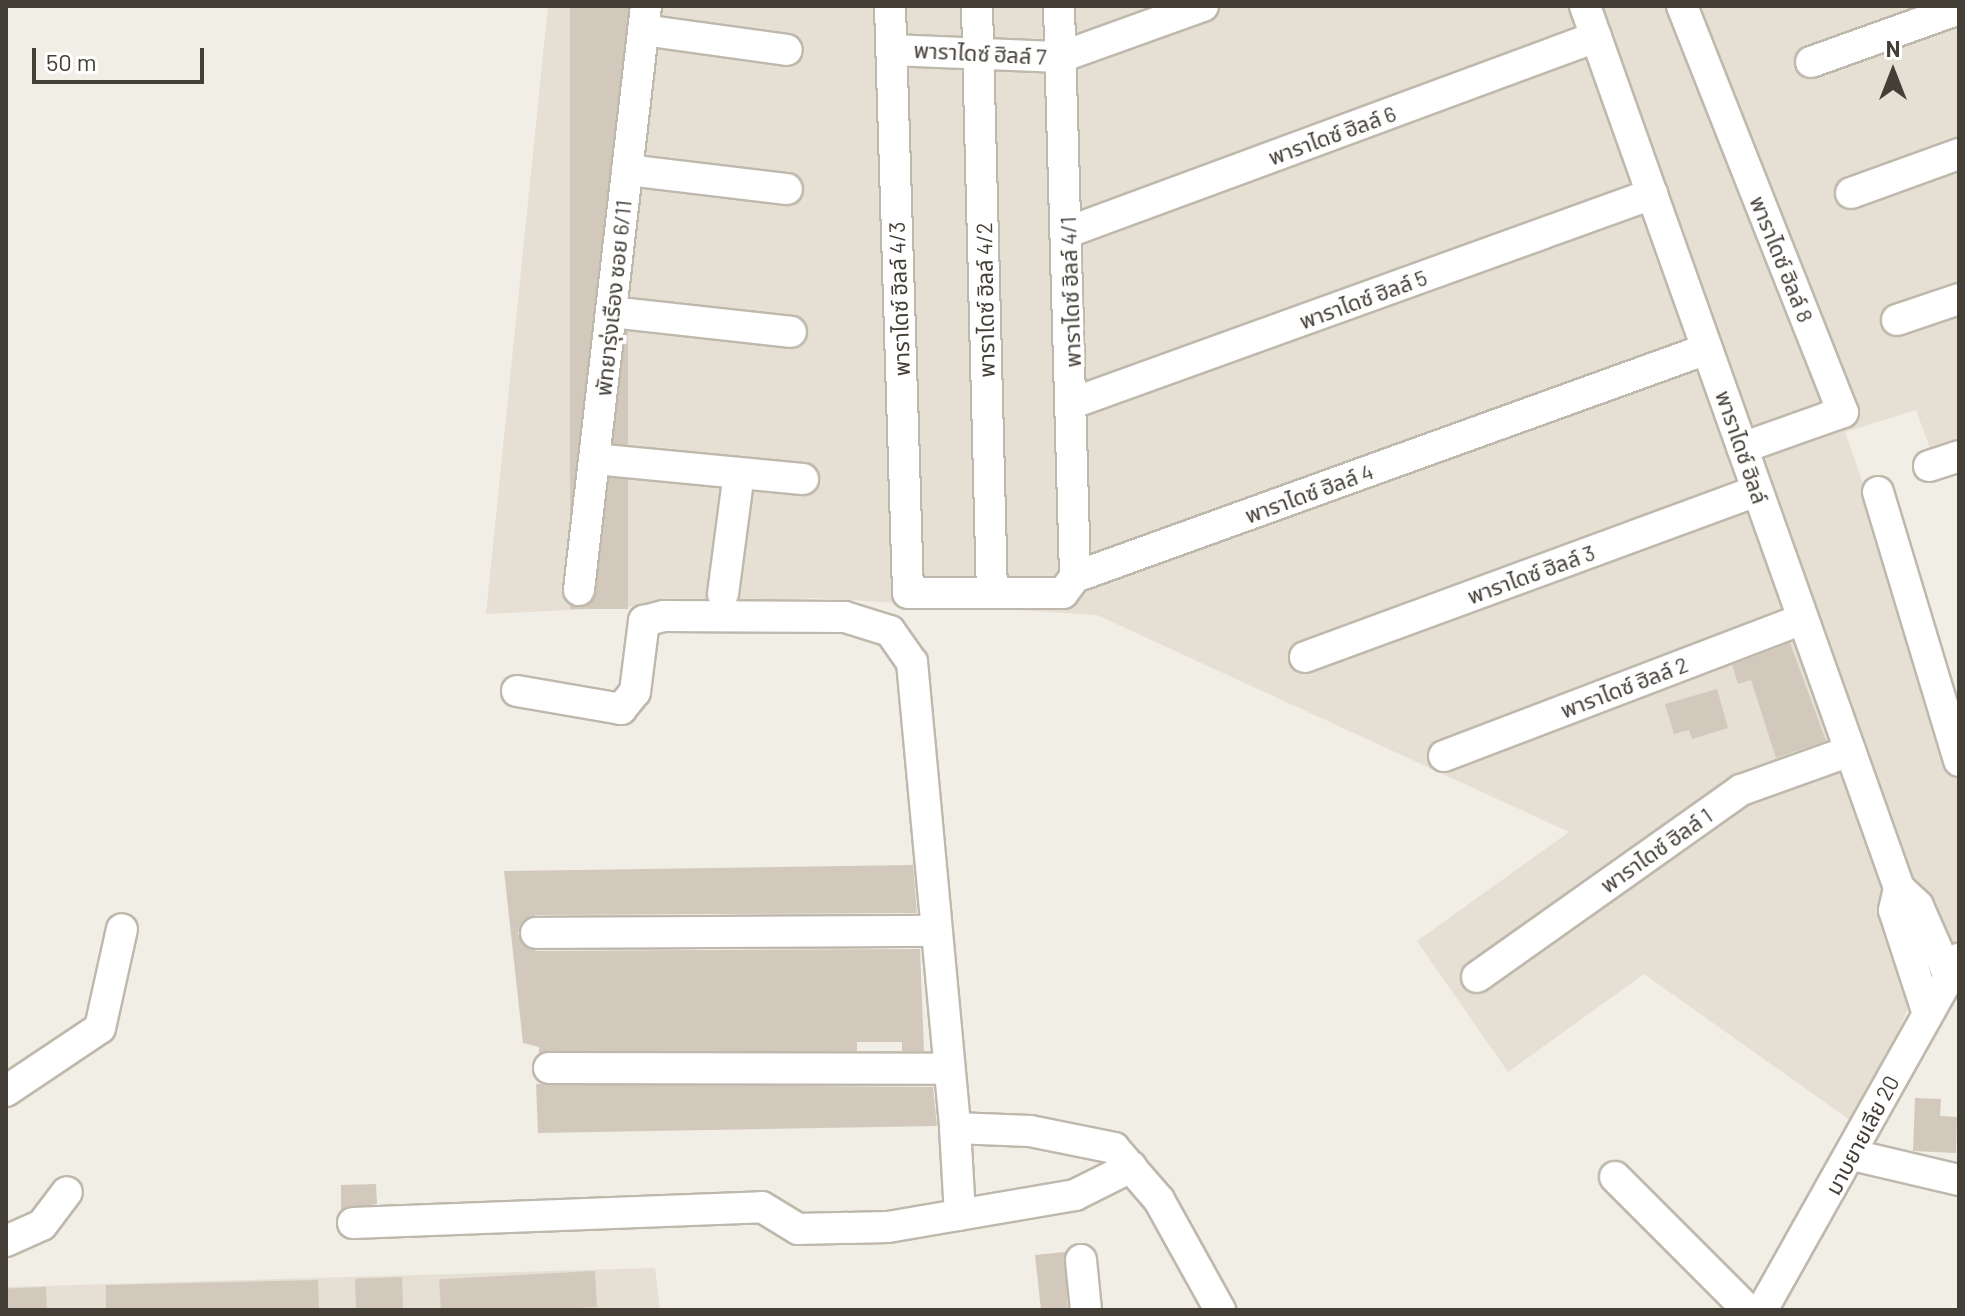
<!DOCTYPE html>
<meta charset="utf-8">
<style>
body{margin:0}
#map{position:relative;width:1965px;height:1316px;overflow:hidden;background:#f1eee6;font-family:Barlow,"Noto Sans Thai",sans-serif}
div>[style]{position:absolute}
.residential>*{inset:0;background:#e5dfd4}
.building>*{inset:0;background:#d2c9bc;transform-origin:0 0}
.roads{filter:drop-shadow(2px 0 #bfb8ac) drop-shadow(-2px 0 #bfb8ac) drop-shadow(0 2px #bfb8ac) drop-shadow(0 -2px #bfb8ac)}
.minor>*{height:30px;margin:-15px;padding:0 15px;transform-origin:15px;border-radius:15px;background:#fff}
span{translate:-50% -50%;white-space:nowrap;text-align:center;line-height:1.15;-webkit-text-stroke:7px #fff;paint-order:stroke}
.street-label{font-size:22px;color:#433e36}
.frame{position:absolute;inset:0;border:8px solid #433e36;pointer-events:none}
.north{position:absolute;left:1853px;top:32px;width:80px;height:80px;-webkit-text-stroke:6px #fff;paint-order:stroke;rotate:0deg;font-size:22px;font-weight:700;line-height:32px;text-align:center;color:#433e36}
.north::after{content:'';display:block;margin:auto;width:28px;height:36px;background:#433e36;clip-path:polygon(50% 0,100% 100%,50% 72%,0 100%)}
.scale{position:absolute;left:32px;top:48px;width:172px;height:36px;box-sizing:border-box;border:4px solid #433e36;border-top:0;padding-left:10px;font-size:24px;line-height:28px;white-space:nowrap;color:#433e36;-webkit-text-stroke:6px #fff;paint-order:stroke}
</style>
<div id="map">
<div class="residential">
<i style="clip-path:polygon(548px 6px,1959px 6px,1959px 446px,1932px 454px,1916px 410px,1845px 432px,1959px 755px,1959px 936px,1906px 1013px,1857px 1125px,1644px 974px,1508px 1072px,1417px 941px,1569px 832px,1097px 615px,815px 598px,486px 614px)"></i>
<i style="clip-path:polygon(655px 1268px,660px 1310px,6px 1310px,6px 1287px)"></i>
</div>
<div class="building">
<i style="left:570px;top:6px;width:58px;height:603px"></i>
<i style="clip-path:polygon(1790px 643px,1826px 741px,1776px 758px,1751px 680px,1738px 684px,1732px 665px)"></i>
<i style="clip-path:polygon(1717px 689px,1728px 728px,1692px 739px,1689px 730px,1674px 734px,1665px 704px)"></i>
<i style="clip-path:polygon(913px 865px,917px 913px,536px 915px,521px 923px,518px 934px,536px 951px,920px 949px,924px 1051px,902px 1051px,902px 1042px,857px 1042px,857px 1051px,539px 1053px,539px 1047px,523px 1043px,504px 871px)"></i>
<i style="clip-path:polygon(536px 1084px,933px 1087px,937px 1126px,538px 1133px)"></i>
<i style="clip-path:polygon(1915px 1098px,1941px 1099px,1940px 1116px,1957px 1117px,1956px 1153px,1913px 1151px)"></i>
<i style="clip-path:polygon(376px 1184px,377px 1204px,341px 1210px,341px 1185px)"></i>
<i style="clip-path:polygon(1065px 1252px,1068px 1310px,1041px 1310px,1035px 1255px)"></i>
<i style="left:595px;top:1271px;width:36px;height:156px;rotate:87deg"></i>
<i style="left:402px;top:1277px;width:33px;height:47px;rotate:88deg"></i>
<i style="clip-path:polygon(318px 1280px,319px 1310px,106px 1310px,106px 1285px)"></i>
<i style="left:46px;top:1287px;width:23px;height:40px;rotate:88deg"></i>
</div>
<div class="roads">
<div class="minor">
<i style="left:890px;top:6px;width:587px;rotate:88.24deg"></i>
<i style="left:908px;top:593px;width:155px"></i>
<i style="left:1063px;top:593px;width:20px;rotate:-53deg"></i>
<i style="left:1075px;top:577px;width:672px;rotate:-19.84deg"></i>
<i style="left:977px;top:6px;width:587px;rotate:88.54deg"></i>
<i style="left:1059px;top:6px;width:571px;rotate:88.39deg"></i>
<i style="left:1585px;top:6px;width:936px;rotate:70.4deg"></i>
<i style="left:1682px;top:6px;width:437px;rotate:68.4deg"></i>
<i style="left:1843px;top:412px;width:107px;rotate:160.4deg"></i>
<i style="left:643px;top:30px;width:145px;rotate:7.9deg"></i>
<i style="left:891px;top:50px;width:170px;rotate:2.4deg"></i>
<i style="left:1061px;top:57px;width:151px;rotate:-19.8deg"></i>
<i style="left:1811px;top:62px;width:157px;rotate:-19.7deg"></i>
<i style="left:627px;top:170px;width:161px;rotate:6.8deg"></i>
<i style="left:1851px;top:193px;width:115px;rotate:-19.9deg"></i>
<i style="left:1068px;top:232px;width:563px;rotate:-20.27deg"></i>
<i style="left:611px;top:312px;width:181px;rotate:6.3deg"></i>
<i style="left:1897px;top:320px;width:65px;rotate:-18.7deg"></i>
<i style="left:1073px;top:403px;width:616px;rotate:-19.85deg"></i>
<i style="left:595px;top:459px;width:209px;rotate:5.5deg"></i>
<i style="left:1929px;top:466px;width:32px;rotate:-18deg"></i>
<i style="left:1878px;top:492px;width:281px;rotate:73.2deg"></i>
<i style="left:579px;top:590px;width:588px;rotate:-83.46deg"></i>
<i style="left:723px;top:594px;width:122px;rotate:-82.5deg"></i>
<i style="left:1305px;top:657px;width:482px;rotate:-20.2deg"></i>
<i style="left:517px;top:691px;width:106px;rotate:9.8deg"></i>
<i style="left:621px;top:709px;width:22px;rotate:-51deg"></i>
<i style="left:635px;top:692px;width:72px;rotate:-82.8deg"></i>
<i style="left:644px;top:621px;width:21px;rotate:-14deg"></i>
<i style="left:664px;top:616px;width:181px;rotate:0.3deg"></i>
<i style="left:845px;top:617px;width:47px;rotate:17.3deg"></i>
<i style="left:890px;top:631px;width:38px;rotate:55deg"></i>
<i style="left:912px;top:662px;width:468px;rotate:84.7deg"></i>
<i style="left:955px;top:1128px;width:75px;rotate:2.3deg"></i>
<i style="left:1030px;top:1131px;width:86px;rotate:11.4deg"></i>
<i style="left:1114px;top:1148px;width:69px;rotate:49.1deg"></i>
<i style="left:1159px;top:1200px;width:126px;rotate:61deg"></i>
<i style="left:1444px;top:756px;width:384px;rotate:-20.9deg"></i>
<i style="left:536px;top:933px;width:397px;rotate:-0.3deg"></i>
<i style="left:1477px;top:977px;width:324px;rotate:-35.3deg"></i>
<i style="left:1741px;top:790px;width:116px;rotate:-19.7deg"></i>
<i style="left:1927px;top:1011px;width:106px;rotate:-108.1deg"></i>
<i style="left:1894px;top:910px;width:23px;rotate:-77deg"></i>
<i style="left:1899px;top:888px;width:26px;rotate:43deg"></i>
<i style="left:1918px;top:906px;width:74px;rotate:66.2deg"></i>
<i style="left:549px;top:1068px;width:400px;rotate:0.1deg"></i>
<i style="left:6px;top:1091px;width:113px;rotate:-33.8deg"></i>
<i style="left:100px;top:1028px;width:101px;rotate:-77.5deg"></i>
<i style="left:955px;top:1128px;width:87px;rotate:86.7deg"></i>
<i style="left:1853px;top:1155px;width:109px;rotate:13.3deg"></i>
<i style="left:1615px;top:1177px;width:188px;rotate:45deg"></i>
<i style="left:353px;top:1223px;width:409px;rotate:-2.2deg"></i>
<i style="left:762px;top:1207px;width:42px;rotate:31.4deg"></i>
<i style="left:798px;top:1229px;width:90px;rotate:-1.3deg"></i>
<i style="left:888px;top:1227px;width:190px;rotate:-9.7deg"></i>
<i style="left:1075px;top:1195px;width:63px;rotate:-26.6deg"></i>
<i style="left:6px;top:1241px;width:39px;rotate:-24deg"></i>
<i style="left:42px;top:1225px;width:41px;rotate:-52.9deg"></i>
<i style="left:1081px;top:1260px;width:50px;rotate:84.3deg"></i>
<i style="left:1762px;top:1310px;width:403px;rotate:-60.7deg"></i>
</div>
</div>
<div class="street-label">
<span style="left:980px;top:53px;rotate:3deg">พาราไดซ์ ฮิลล์ 7</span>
<span style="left:1332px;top:135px;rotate:-20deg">พาราไดซ์ ฮิลล์ 6</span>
<span style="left:1782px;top:259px;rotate:68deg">พาราไดซ์ ฮิลล์ 8</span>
<span style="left:1070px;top:292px;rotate:-92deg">พาราไดซ์ ฮิลล์ 4/1</span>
<span style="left:613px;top:298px;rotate:-84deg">พัทยารุ่งเรือง ซอย 6/11</span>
<span style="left:899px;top:299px;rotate:-92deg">พาราไดซ์ ฮิลล์ 4/3</span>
<span style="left:1363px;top:299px;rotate:-20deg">พาราไดซ์ ฮิลล์ 5</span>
<span style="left:985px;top:300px;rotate:-91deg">พาราไดซ์ ฮิลล์ 4/2</span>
<span style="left:1742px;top:447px;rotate:71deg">พาราไดซ์ ฮิลล์</span>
<span style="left:1309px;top:493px;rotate:-20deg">พาราไดซ์ ฮิลล์ 4</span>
<span style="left:1531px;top:574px;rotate:-20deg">พาราไดซ์ ฮิลล์ 3</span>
<span style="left:1624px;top:687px;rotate:-21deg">พาราไดซ์ ฮิลล์ 2</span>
<span style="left:1656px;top:850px;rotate:-35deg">พาราไดซ์ ฮิลล์ 1</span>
<span style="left:1862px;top:1135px;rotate:-62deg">มาบยายเลีย 20</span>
</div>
<div class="frame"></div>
<div class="north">N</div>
<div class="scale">50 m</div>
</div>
